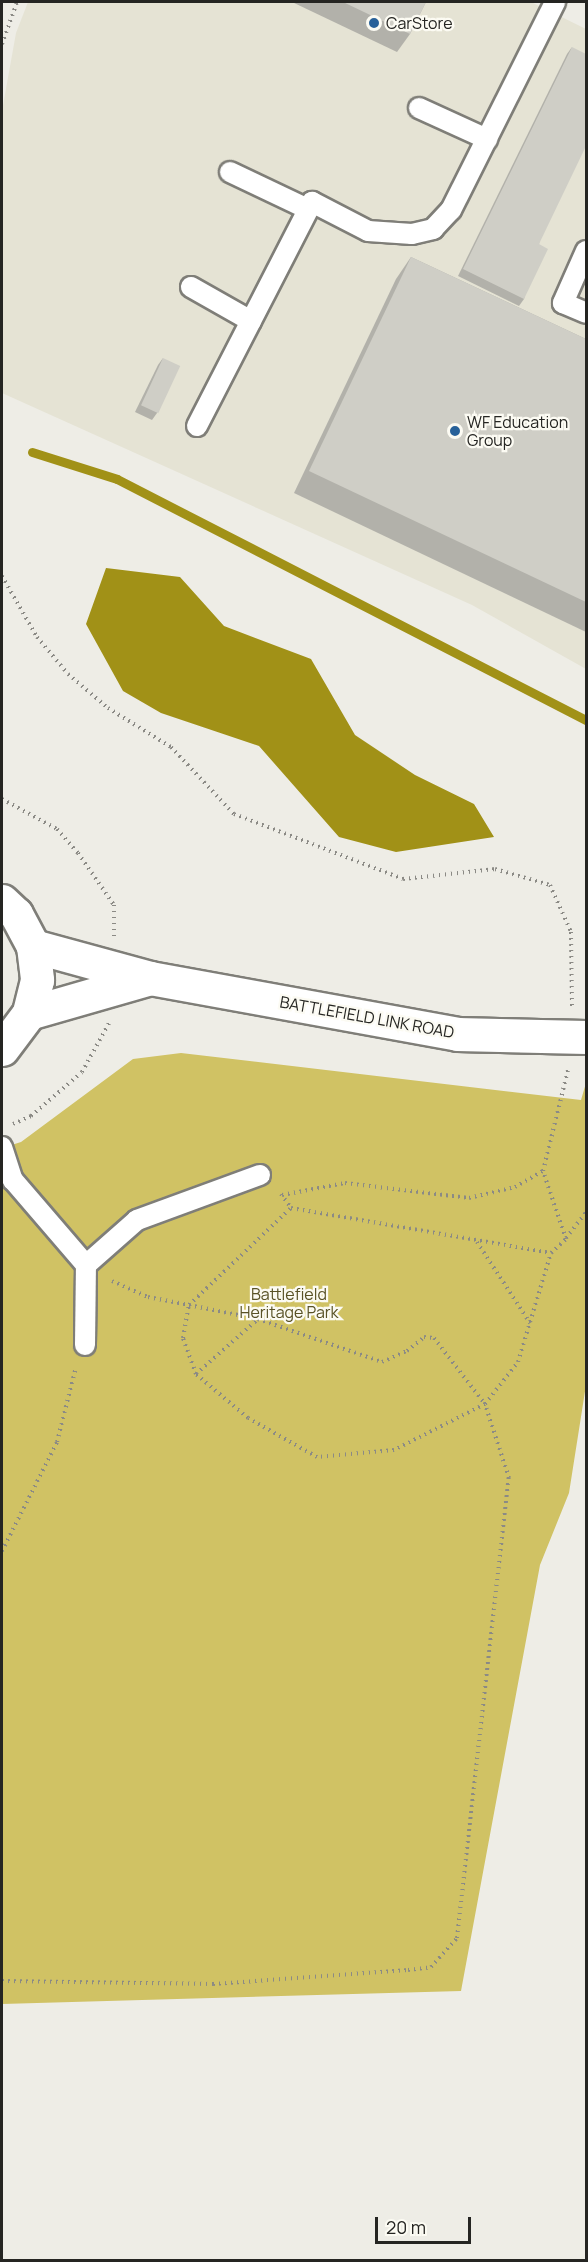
<!DOCTYPE html>
<style>
body{margin:0}
#map{position:relative;width:588px;height:2262px;overflow:hidden;background:#eeede6;font-family:Manrope,sans-serif}
div>[style]{position:absolute}
.built>*{inset:0;background:#e5e3d4}
.green>*{inset:0;background:#d0c264}
.water>*{inset:0;background:#a19117}
.stream>*{height:9px;margin:-4.5px;padding:0 4.5px;transform-origin:4.5px;border-radius:4.5px;background:#a19117}
.path>*{height:4px;margin-top:-2px;transform-origin:0;background:repeating-linear-gradient(90deg,#8b8a85 0 1.5px,transparent 0 6px)}
.roads{filter:drop-shadow(2px 0 #7f7e78) drop-shadow(-2px 0 #7f7e78) drop-shadow(0 2px #7f7e78) drop-shadow(0 -2px #7f7e78)}
.service>*{height:20px;margin:-10px;padding:0 10px;transform-origin:10px;border-radius:10px;background:#fff}
.primary>*{height:33px;margin:-16.5px;padding:0 16.5px;transform-origin:16.5px;border-radius:16.5px;background:#fff}
.wall>*{inset:0;background:#b2b1aa}
.building>*{inset:0;background:#cfcec6;transform-origin:0 0}
.dots>*{width:16px;height:16px;translate:-50% -50%;box-sizing:border-box;border:3px solid #fcfbf3;border-radius:50%}
span{translate:-50% -50%;white-space:nowrap;text-align:center;line-height:1.15;-webkit-text-stroke:4.5px #fcfbf3;paint-order:stroke}
.poi-label{font-size:16px;color:#252522}
.left{translate:0 -50%;text-align:left}
.street-label{font-size:16px;color:#252522}
.park-label{font-size:16px;color:#595226}
.frame{position:absolute;inset:0;border:3px solid #252522;pointer-events:none}
.scale{position:absolute;left:375px;top:2217px;width:96px;height:27px;box-sizing:border-box;border:3px solid #252522;border-top:0;padding-left:8px;font-size:18px;line-height:21px;white-space:nowrap;color:#252522;-webkit-text-stroke:4px #fcfbf3;paint-order:stroke}
</style>
<div id="map">
<div class="built">
<i style="clip-path:polygon(28px 2px,531px 2px,586px 29px,586px 669px,472px 605px,2px 393px,2px 111px,16px 33px)"></i>
</div>
<div class="green">
<i style="clip-path:polygon(181px 1053px,581px 1100px,586px 1083px,586px 1385px,569px 1493px,540px 1565px,461px 1991px,2px 2004px,2px 1148px,21px 1142px,133px 1059px)"></i>
</div>
<div class="water">
<i style="clip-path:polygon(106px 568px,180px 577px,224px 626px,311px 659px,355px 735px,415px 775px,474px 804px,494px 837px,396px 852px,339px 837px,259px 746px,161px 713px,123px 691px,86px 624px)"></i>
</div>
<div class="stream">
<i style="left:32px;top:452px;width:89px;rotate:17.6deg"></i>
<i style="left:117px;top:479px;width:527px;rotate:27.2deg"></i>
</div>
<div class="path">
<i style="left:2px;top:44px;width:45px;rotate:-70.3deg"></i>
<i style="left:2px;top:576px;width:70px;rotate:60.2deg"></i>
<i style="left:37px;top:637px;width:48px;rotate:50deg"></i>
<i style="left:68px;top:674px;width:52px;rotate:40.4deg"></i>
<i style="left:108px;top:708px;width:74px;rotate:31.8deg"></i>
<i style="left:171px;top:747px;width:92px;rotate:46.8deg"></i>
<i style="left:234px;top:814px;width:181px;rotate:21deg"></i>
<i style="left:403px;top:879px;width:93px;rotate:-6.2deg"></i>
<i style="left:495px;top:869px;width:57px;rotate:16.2deg"></i>
<i style="left:550px;top:885px;width:51px;rotate:65.9deg"></i>
<i style="left:571px;top:932px;width:74px;rotate:89.2deg"></i>
<i style="left:2px;top:799px;width:63px;rotate:28.6deg"></i>
<i style="left:57px;top:829px;width:32px;rotate:49deg"></i>
<i style="left:78px;top:853px;width:63px;rotate:55.3deg"></i>
<i style="left:114px;top:905px;width:31px;rotate:90deg"></i>
<i style="left:13px;top:1124px;width:20px;rotate:-24deg"></i>
<i style="left:31px;top:1116px;width:67px;rotate:-40.8deg"></i>
<i style="left:82px;top:1072px;width:56px;rotate:-61.1deg"></i>
<i style="left:281px;top:1194px;width:17px;rotate:54deg"></i>
<i style="left:282px;top:1195px;width:64px;rotate:-10.8deg"></i>
<i style="left:345px;top:1183px;width:125px;rotate:6.9deg"></i>
<i style="left:469px;top:1198px;width:47px;rotate:-13.4deg"></i>
<i style="left:515px;top:1187px;width:32px;rotate:-30deg"></i>
<i style="left:566px;top:1238px;width:33px;rotate:-52deg"></i>
<i style="left:477px;top:1242px;width:97px;rotate:56.8deg"></i>
<i style="left:112px;top:1281px;width:39px;rotate:24deg"></i>
<i style="left:148px;top:1297px;width:42px;rotate:11deg"></i>
<i style="left:189px;top:1305px;width:70px;rotate:11.5deg"></i>
<i style="left:258px;top:1319px;width:131px;rotate:19.1deg"></i>
<i style="left:382px;top:1362px;width:27px;rotate:-24deg"></i>
<i style="left:407px;top:1351px;width:22px;rotate:-39deg"></i>
<i style="left:424px;top:1337px;width:10px;rotate:6deg"></i>
<i style="left:434px;top:1338px;width:83px;rotate:52.3deg"></i>
<i style="left:485px;top:1404px;width:102px;rotate:153.2deg"></i>
<i style="left:394px;top:1450px;width:77px;rotate:174.8deg"></i>
<i style="left:317px;top:1457px;width:79px;rotate:-150.5deg"></i>
<i style="left:248px;top:1418px;width:68px;rotate:-139.8deg"></i>
<i style="left:196px;top:1374px;width:38px;rotate:-110deg"></i>
<i style="left:183px;top:1338px;width:34px;rotate:-80deg"></i>
<i style="left:189px;top:1305px;width:141px;rotate:-43.6deg"></i>
<i style="left:291px;top:1208px;width:264px;rotate:9.8deg"></i>
<i style="left:196px;top:1374px;width:81px;rotate:-41.5deg"></i>
<i style="left:2px;top:1551px;width:122px;rotate:-63.2deg"></i>
<i style="left:57px;top:1442px;width:77px;rotate:-75.8deg"></i>
<i style="left:2px;top:1981px;width:211px;rotate:0.8deg"></i>
<i style="left:213px;top:1984px;width:196px;rotate:-4.1deg"></i>
<i style="left:408px;top:1970px;width:23px;rotate:-7deg"></i>
<i style="left:431px;top:1967px;width:39px;rotate:-48deg"></i>
<i style="left:457px;top:1938px;width:463px;rotate:-83.6deg"></i>
<i style="left:509px;top:1478px;width:78px;rotate:-108deg"></i>
<i style="left:485px;top:1404px;width:53px;rotate:-51.8deg"></i>
<i style="left:518px;top:1362px;width:114px;rotate:-73.2deg"></i>
<i style="left:551px;top:1253px;width:21px;rotate:-43deg"></i>
<i style="left:566px;top:1239px;width:72px;rotate:-108.7deg"></i>
<i style="left:543px;top:1171px;width:104px;rotate:-76.1deg"></i>
</div>
<div class="roads">
<div class="service">
<i style="left:419px;top:108px;width:75px;rotate:24.5deg"></i>
<i style="left:230px;top:172px;width:86px;rotate:25.4deg"></i>
<i style="left:586px;top:251px;width:57px;rotate:113.9deg"></i>
<i style="left:563px;top:303px;width:25px;rotate:23deg"></i>
<i style="left:191px;top:287px;width:69px;rotate:29.5deg"></i>
<i style="left:197px;top:426px;width:252px;rotate:-62.8deg"></i>
<i style="left:312px;top:202px;width:63px;rotate:27.4deg"></i>
<i style="left:368px;top:231px;width:44px;rotate:3.9deg"></i>
<i style="left:412px;top:234px;width:22px;rotate:-13deg"></i>
<i style="left:433px;top:229px;width:26px;rotate:-47deg"></i>
<i style="left:451px;top:210px;width:233px;rotate:-63.4deg"></i>
<i style="left:2px;top:1147px;width:35px;rotate:72deg"></i>
<i style="left:13px;top:1180px;width:112px;rotate:49.3deg"></i>
<i style="left:86px;top:1265px;width:68px;rotate:-41.4deg"></i>
<i style="left:137px;top:1220px;width:131px;rotate:-20.1deg"></i>
<i style="left:85px;top:1345px;width:80px;rotate:-89.3deg"></i>
</div>
<div class="primary">
<i style="left:2px;top:901px;width:19px;rotate:43deg"></i>
<i style="left:16px;top:914px;width:36px;rotate:62deg"></i>
<i style="left:33px;top:946px;width:34px;rotate:83deg"></i>
<i style="left:37px;top:980px;width:34px;rotate:104deg"></i>
<i style="left:29px;top:1013px;width:45px;rotate:126.9deg"></i>
<i style="left:33px;top:946px;width:121px;rotate:15.3deg"></i>
<i style="left:150px;top:978px;width:312px;rotate:10.3deg"></i>
<i style="left:457px;top:1034px;width:129px;rotate:1.3deg"></i>
<i style="left:29px;top:1013px;width:126px;rotate:-16.1deg"></i>
</div>
</div>
<div class="wall">
<i style="clip-path:polygon(292px 2px,426px 2px,410px 34px,397px 52px)"></i>
<i style="clip-path:polygon(572px 47px,539px 244px,524px 299px,519px 306px,458px 276px,567px 54px)"></i>
<i style="clip-path:polygon(411px 257px,586px 339px,586px 632px,294px 493px,396px 279px)"></i>
<i style="clip-path:polygon(163px 358px,157px 413px,152px 420px,135px 412px,158px 365px)"></i>
</div>
<div class="building">
<i style="clip-path:polygon(343px 2px,426px 2px,410px 34px)"></i>
<i style="clip-path:polygon(572px 47px,586px 54px,586px 146px,539px 244px,548px 249px,524px 299px,463px 269px)"></i>
<i style="clip-path:polygon(411px 257px,586px 339px,586px 602px,309px 471px)"></i>
<i style="left:163px;top:358px;width:19px;height:52px;rotate:25deg"></i>
</div>
<div class="dots">
<i style="left:374px;top:23px;background:#286199"></i>
<i style="left:455px;top:431px;background:#286199"></i>
</div>
<div class="poi-label">
<span class="left" style="left:386px;top:23px">CarStore</span>
<span class="left" style="left:467px;top:431px">WF Education<br>Group</span>
</div>
<div class="street-label">
<span style="left:367px;top:1017px;rotate:10deg">BATTLEFIELD LINK ROAD</span>
</div>
<div class="park-label">
<span style="left:289px;top:1303px">Battlefield<br>Heritage Park</span>
</div>
<div class="frame"></div>
<div class="scale">20 m</div>
</div>
